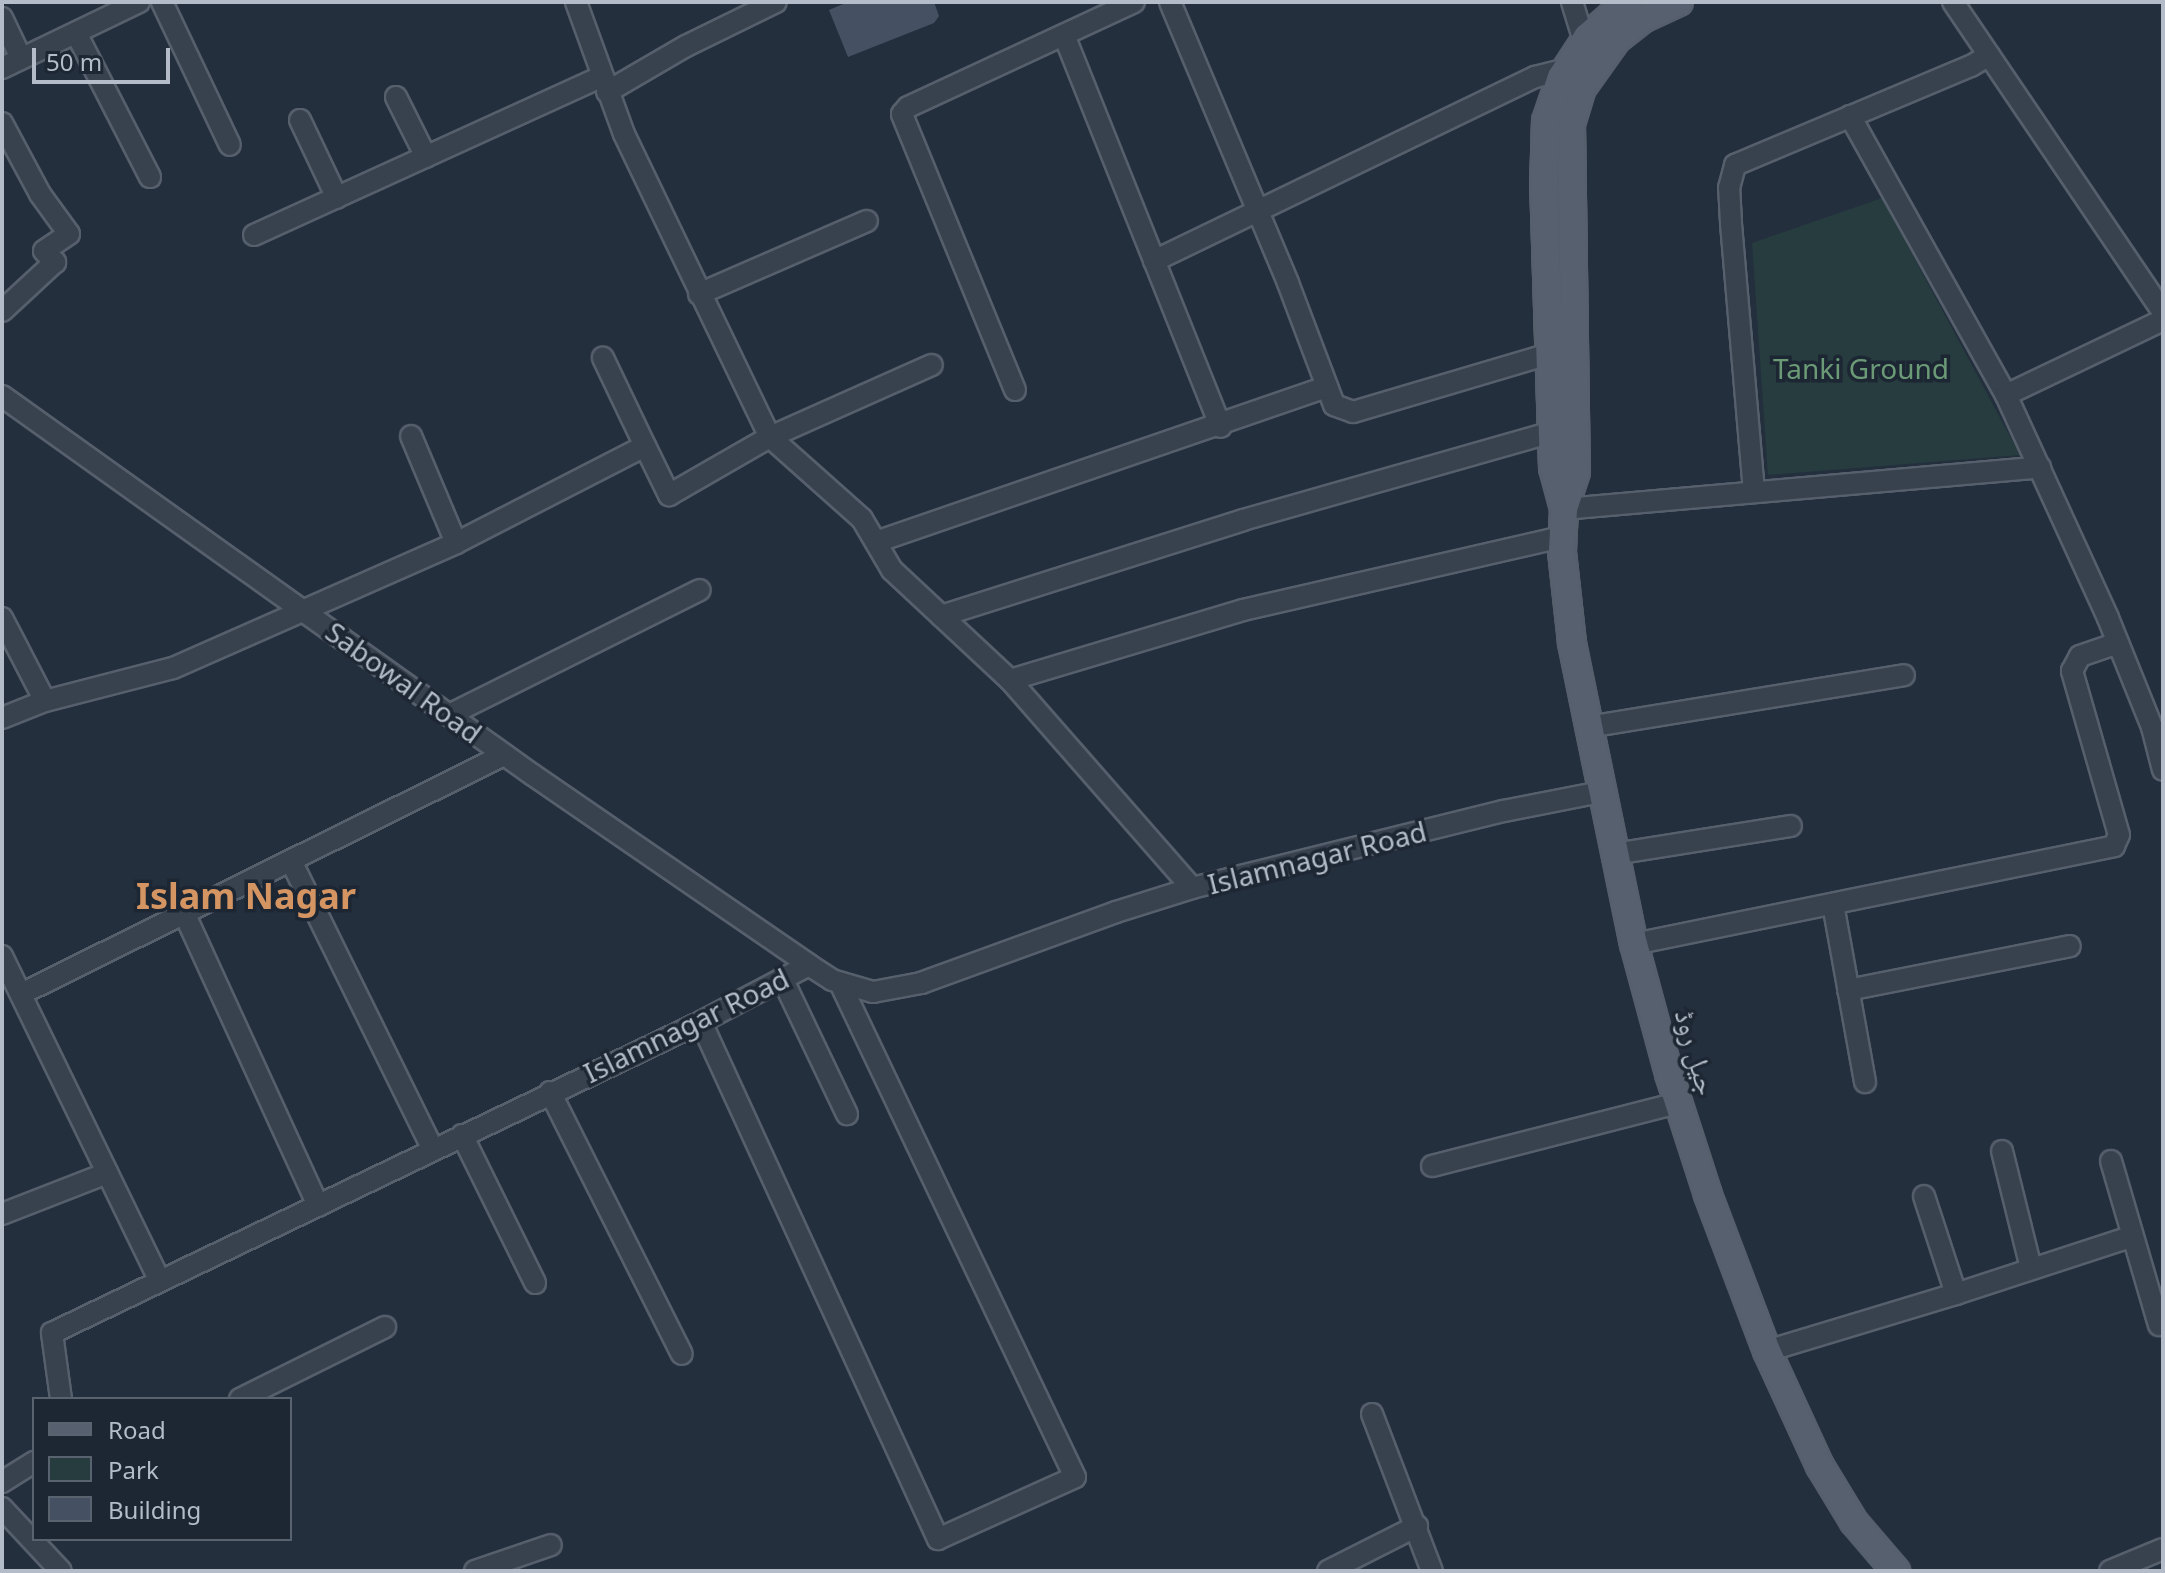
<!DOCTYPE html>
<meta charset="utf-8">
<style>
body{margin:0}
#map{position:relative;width:2165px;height:1573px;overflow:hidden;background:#242f3e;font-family:"Noto Sans","Noto Naskh Arabic",sans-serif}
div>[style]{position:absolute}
.green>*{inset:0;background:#263c3f}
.building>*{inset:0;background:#455162}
.roads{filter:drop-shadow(2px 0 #565f6c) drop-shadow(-2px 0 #565f6c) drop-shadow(0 2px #565f6c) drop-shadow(0 -2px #565f6c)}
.minor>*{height:20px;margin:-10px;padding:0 10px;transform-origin:10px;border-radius:10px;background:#38414e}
.major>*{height:26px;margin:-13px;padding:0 13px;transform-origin:13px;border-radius:13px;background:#56606e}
span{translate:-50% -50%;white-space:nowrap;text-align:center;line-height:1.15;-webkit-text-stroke:7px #1d2633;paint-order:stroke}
.park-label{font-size:28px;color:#6b9a76}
.street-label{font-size:28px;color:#b4bcc9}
.district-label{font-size:36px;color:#d59563;font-weight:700}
.frame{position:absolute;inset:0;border:4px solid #b4bcc9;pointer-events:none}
.legend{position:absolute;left:32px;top:1397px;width:260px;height:144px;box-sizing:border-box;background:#1d2633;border:2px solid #59626f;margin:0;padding:10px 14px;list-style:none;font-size:24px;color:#b4bcc9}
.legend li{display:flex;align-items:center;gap:16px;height:40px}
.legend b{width:40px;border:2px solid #59626f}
.scale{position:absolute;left:32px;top:48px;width:138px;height:36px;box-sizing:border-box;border:4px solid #b4bcc9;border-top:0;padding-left:10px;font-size:24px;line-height:28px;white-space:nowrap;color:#b4bcc9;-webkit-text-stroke:6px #1d2633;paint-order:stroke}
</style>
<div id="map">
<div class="green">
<i style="clip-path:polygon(1882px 198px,2020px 455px,1768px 475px,1752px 243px)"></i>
</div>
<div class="building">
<i style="clip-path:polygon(848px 2px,934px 2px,939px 16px,934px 23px,848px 57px,829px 10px)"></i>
</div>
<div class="roads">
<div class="minor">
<i style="left:162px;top:2px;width:158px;rotate:64.6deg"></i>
<i style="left:576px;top:2px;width:140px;rotate:70deg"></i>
<i style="left:624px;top:134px;width:336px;rotate:64.3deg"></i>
<i style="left:770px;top:437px;width:123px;rotate:41.7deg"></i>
<i style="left:862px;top:519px;width:59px;rotate:59.5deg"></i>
<i style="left:892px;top:570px;width:161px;rotate:43deg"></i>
<i style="left:1010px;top:680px;width:276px;rotate:48.8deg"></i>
<i style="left:1170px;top:2px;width:305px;rotate:67.2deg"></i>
<i style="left:1288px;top:283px;width:130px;rotate:69.3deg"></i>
<i style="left:1334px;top:405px;width:20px;rotate:20deg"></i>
<i style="left:1353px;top:412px;width:204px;rotate:-16.5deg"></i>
<i style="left:1572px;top:2px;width:41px;rotate:72.9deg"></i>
<i style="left:1953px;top:2px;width:374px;rotate:55.9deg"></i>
<i style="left:2px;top:18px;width:44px;rotate:64.6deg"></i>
<i style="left:76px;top:33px;width:162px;rotate:62.8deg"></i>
<i style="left:1064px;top:35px;width:422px;rotate:68.2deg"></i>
<i style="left:2px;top:68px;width:152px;rotate:-25.7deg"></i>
<i style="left:607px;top:92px;width:91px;rotate:-30.2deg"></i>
<i style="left:686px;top:46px;width:100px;rotate:-26.1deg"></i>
<i style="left:396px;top:97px;width:67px;rotate:63.4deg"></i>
<i style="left:1850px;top:116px;width:320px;rotate:60.8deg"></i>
<i style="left:2006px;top:395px;width:245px;rotate:65.4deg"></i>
<i style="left:2108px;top:618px;width:118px;rotate:68deg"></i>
<i style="left:2152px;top:727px;width:44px;rotate:75.7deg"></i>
<i style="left:300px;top:120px;width:86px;rotate:64.6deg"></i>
<i style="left:2px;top:123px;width:81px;rotate:61.8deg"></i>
<i style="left:40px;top:194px;width:49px;rotate:54.1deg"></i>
<i style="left:69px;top:234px;width:30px;rotate:146deg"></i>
<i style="left:44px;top:251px;width:16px;rotate:45deg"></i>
<i style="left:55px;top:262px;width:72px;rotate:137.2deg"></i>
<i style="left:254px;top:235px;width:381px;rotate:-24.5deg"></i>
<i style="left:1154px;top:261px;width:423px;rotate:-25.8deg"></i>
<i style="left:1535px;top:77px;width:32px;rotate:-14deg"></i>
<i style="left:699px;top:294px;width:183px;rotate:-23.5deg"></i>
<i style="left:1015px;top:390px;width:298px;rotate:-112.3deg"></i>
<i style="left:902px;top:114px;width:9px;rotate:-49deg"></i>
<i style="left:908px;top:107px;width:249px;rotate:-24.9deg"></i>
<i style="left:2006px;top:395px;width:174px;rotate:-25.5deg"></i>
<i style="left:2px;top:396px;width:652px;rotate:35.52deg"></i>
<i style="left:533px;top:775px;width:335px;rotate:34.5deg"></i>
<i style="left:809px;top:965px;width:27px;rotate:33deg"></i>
<i style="left:832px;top:980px;width:43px;rotate:16.3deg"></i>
<i style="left:873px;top:992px;width:49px;rotate:-10.6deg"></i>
<i style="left:921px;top:983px;width:208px;rotate:-20deg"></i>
<i style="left:1116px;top:912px;width:80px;rotate:-17.5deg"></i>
<i style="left:1192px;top:888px;width:321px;rotate:-13.9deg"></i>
<i style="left:1504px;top:811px;width:99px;rotate:-11.1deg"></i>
<i style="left:645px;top:446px;width:55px;rotate:63.9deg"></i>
<i style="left:669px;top:495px;width:116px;rotate:-29.9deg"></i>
<i style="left:770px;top:437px;width:177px;rotate:-24deg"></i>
<i style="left:1754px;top:492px;width:270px;rotate:-94.9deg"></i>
<i style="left:1731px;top:223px;width:35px;rotate:-93deg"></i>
<i style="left:1729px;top:188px;width:24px;rotate:-75deg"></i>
<i style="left:1735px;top:165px;width:256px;rotate:-22.8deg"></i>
<i style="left:1971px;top:66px;width:21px;rotate:-31deg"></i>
<i style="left:1564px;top:509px;width:478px;rotate:-5deg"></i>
<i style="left:876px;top:542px;width:477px;rotate:-19deg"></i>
<i style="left:456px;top:543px;width:212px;rotate:-27.2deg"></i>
<i style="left:645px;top:446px;width:98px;rotate:-115.5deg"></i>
<i style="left:941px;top:616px;width:317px;rotate:-17.6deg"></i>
<i style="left:1243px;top:520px;width:321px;rotate:-15.9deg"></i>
<i style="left:2px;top:618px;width:93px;rotate:62.6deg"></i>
<i style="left:1010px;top:680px;width:243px;rotate:-16.7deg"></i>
<i style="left:1243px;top:610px;width:328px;rotate:-12.9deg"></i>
<i style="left:449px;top:715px;width:280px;rotate:-26.5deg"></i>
<i style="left:2px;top:718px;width:46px;rotate:-21.6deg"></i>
<i style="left:45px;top:701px;width:132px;rotate:-14.5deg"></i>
<i style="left:173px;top:668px;width:309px;rotate:-23.8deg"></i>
<i style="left:456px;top:543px;width:116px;rotate:-112.8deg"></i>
<i style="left:1588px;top:727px;width:320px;rotate:-9.3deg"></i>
<i style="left:1614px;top:854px;width:179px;rotate:-9deg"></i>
<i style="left:291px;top:861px;width:321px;rotate:63.8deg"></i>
<i style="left:1833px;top:904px;width:181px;rotate:79.8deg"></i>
<i style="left:185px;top:915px;width:320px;rotate:65.4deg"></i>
<i style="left:1634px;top:944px;width:490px;rotate:-11.5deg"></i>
<i style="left:2114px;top:846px;width:12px;rotate:-66deg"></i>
<i style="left:2119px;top:835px;width:171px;rotate:-106deg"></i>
<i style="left:2072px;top:671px;width:17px;rotate:-62deg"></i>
<i style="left:2080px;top:656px;width:40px;rotate:-18.9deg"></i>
<i style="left:2px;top:956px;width:361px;rotate:64.1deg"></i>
<i style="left:782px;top:978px;width:151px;rotate:64.5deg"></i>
<i style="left:1848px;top:990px;width:226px;rotate:-11.2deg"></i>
<i style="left:21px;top:994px;width:539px;rotate:-26.33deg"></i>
<i style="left:701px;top:1022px;width:569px;rotate:65.37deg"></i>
<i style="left:938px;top:1539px;width:150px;rotate:-24.3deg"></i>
<i style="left:1075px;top:1477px;width:547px;rotate:-115.44deg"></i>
<i style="left:550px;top:1092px;width:293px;rotate:63.3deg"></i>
<i style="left:462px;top:1135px;width:165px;rotate:63.7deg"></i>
<i style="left:2002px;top:1151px;width:121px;rotate:76.1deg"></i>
<i style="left:2111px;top:1161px;width:171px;rotate:73.7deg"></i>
<i style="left:1432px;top:1166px;width:254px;rotate:-14.4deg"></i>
<i style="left:2px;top:1214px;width:113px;rotate:-21.3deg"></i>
<i style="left:1956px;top:1294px;width:183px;rotate:-18.1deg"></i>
<i style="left:1767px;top:1351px;width:197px;rotate:-16.8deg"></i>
<i style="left:1956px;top:1294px;width:103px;rotate:-108.1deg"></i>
<i style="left:61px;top:1399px;width:67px;rotate:-97.8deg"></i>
<i style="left:52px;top:1333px;width:720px;rotate:-25.6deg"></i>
<i style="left:701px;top:1022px;width:122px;rotate:-27.8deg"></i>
<i style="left:240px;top:1399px;width:162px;rotate:-26.4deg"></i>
<i style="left:1372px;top:1414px;width:168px;rotate:69.1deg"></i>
<i style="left:2px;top:1482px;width:38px;rotate:-32deg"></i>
<i style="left:2px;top:1508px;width:86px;rotate:46.9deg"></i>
<i style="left:475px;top:1571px;width:80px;rotate:-18.9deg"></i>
<i style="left:1328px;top:1571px;width:100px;rotate:-26.8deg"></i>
<i style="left:2110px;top:1571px;width:57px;rotate:-22.5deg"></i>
</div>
<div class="major">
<i style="left:1679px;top:2px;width:38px;rotate:155deg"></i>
<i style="left:1644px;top:18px;width:34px;rotate:142deg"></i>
<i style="left:1617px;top:39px;width:60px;rotate:125.5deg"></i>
<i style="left:1582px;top:88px;width:37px;rotate:107deg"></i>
<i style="left:1571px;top:123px;width:349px;rotate:89.2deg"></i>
<i style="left:1576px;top:472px;width:39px;rotate:108deg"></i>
<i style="left:1564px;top:509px;width:43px;rotate:92.7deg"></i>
<i style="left:1562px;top:552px;width:92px;rotate:83.7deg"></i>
<i style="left:1572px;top:643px;width:307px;rotate:78.4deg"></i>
<i style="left:1634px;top:944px;width:135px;rotate:74.9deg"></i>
<i style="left:1669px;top:1074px;width:127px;rotate:72.1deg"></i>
<i style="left:1708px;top:1195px;width:167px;rotate:69.3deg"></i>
<i style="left:1767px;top:1351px;width:127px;rotate:65.3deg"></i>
<i style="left:1820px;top:1466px;width:66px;rotate:58.7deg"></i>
<i style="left:1854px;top:1522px;width:65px;rotate:49.4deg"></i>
<i style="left:1564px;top:509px;width:42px;rotate:-105deg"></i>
<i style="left:1553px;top:468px;width:281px;rotate:-91.8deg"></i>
<i style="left:1544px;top:187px;width:66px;rotate:-88.3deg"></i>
<i style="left:1546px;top:121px;width:46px;rotate:-71.2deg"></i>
<i style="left:1561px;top:77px;width:48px;rotate:-57deg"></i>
<i style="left:1587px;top:37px;width:53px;rotate:-41.2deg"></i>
</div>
</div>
<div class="park-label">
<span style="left:1861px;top:368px">Tanki Ground</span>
</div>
<div class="street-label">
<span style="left:404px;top:682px;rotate:36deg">Sabowal Road</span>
<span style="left:1317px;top:857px;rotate:-14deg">Islamnagar Road</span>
<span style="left:686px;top:1025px;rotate:-26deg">Islamnagar Road</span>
<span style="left:1697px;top:1052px;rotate:74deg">جیل روڈ</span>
</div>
<div class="district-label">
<span style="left:246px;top:896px">Islam Nagar</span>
</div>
<div class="frame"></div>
<ul class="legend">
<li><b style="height:10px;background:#56606e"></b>Road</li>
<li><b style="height:22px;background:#263c3f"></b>Park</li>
<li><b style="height:22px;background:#455162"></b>Building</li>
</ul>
<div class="scale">50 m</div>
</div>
